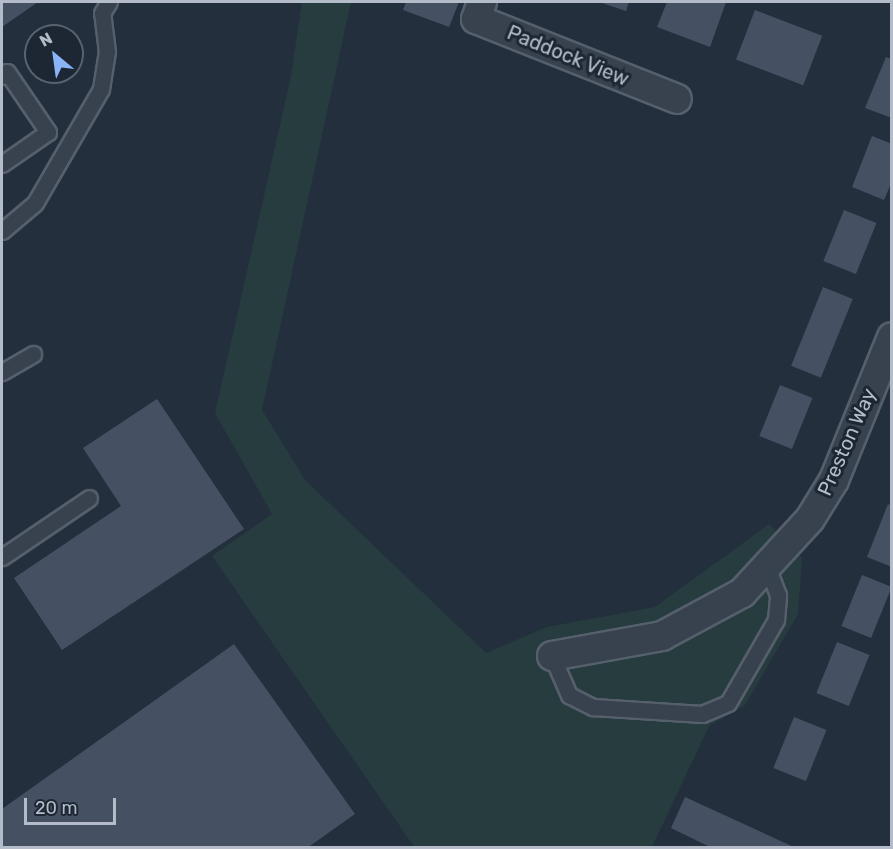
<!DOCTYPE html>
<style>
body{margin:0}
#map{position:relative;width:893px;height:849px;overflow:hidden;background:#242f3e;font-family:Rubik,sans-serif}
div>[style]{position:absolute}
.green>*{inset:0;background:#263c3f}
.building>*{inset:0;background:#455162;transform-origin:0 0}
.roads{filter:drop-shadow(2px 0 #565f6c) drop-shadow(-2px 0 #565f6c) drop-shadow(0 2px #565f6c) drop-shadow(0 -2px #565f6c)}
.service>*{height:15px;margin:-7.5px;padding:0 7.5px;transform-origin:7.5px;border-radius:7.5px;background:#38414e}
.minor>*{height:28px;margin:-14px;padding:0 14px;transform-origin:14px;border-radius:14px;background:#38414e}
span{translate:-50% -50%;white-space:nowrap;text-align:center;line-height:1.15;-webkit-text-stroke:6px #1d2633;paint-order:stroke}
.street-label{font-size:20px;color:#b4bcc9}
.frame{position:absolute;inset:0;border:3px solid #b4bcc9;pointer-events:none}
.north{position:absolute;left:24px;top:24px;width:60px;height:60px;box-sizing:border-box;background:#1d2633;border:2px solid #59626f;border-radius:50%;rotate:331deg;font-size:16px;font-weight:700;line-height:24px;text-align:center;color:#b4bcc9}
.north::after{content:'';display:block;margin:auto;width:21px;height:27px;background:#8ab4f8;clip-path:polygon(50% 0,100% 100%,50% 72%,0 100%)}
.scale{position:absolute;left:24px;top:798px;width:92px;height:27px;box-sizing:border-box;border:3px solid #b4bcc9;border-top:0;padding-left:8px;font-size:18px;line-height:21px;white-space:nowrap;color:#b4bcc9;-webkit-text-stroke:4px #1d2633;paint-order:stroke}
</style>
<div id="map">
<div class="green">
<i style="clip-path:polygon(302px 2px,351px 2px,262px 410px,305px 480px,486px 653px,547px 627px,655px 607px,769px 524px,802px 558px,798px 614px,745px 705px,709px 726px,652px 847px,415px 848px,212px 556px,272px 514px,215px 413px,291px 76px)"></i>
</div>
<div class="building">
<i style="clip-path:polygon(2px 2px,38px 2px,2px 27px)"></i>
<i style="clip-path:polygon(406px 2px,459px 2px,449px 27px,403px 10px)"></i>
<i style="clip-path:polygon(599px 2px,629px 2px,626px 11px)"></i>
<i style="clip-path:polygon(667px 2px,726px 2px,710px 47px,657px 27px)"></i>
<i style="left:755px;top:10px;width:72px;height:53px;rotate:21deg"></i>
<i style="clip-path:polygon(886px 57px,892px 59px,892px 118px,865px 108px)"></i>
<i style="clip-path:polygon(872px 136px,892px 144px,892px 181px,884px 200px,852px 187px)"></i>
<i style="left:844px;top:210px;width:35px;height:55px;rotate:22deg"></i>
<i style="left:823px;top:287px;width:32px;height:85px;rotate:22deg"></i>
<i style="left:780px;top:385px;width:35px;height:55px;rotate:22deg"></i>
<i style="clip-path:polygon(157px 399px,244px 529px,62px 650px,14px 578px,121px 506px,83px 448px)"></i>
<i style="clip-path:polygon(888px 504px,892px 506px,892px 567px,867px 557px)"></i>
<i style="left:862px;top:575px;width:32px;height:55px;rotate:22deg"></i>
<i style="left:837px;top:642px;width:35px;height:55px;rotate:22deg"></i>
<i style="clip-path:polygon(234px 644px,355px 814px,307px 848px,2px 848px,2px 809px)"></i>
<i style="left:794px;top:717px;width:35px;height:55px;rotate:22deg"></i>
<i style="clip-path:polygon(685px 797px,796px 848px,712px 848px,671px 828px)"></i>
</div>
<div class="roads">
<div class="service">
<i style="left:2px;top:76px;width:6px;rotate:-39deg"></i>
<i style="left:7px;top:72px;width:73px;rotate:55.7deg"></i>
<i style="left:48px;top:132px;width:56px;rotate:145.2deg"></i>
<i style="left:2px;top:231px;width:43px;rotate:-40.3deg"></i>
<i style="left:35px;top:203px;width:132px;rotate:-59.9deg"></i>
<i style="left:101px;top:89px;width:37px;rotate:-81deg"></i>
<i style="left:107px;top:52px;width:39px;rotate:-97deg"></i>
<i style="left:102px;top:13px;width:13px;rotate:-58deg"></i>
<i style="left:2px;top:372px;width:36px;rotate:-30deg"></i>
<i style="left:2px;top:557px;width:105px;rotate:-34.1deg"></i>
<i style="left:552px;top:656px;width:43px;rotate:66.4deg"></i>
<i style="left:569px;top:695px;width:27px;rotate:27deg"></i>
<i style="left:593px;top:707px;width:109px;rotate:3.7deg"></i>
<i style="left:702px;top:714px;width:28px;rotate:-23deg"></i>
<i style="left:728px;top:703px;width:96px;rotate:-60deg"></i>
<i style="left:776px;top:620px;width:25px;rotate:-85deg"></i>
<i style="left:778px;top:595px;width:28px;rotate:-111deg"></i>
</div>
<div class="minor">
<i style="left:482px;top:2px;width:18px;rotate:109deg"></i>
<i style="left:476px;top:19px;width:216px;rotate:21.7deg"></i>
<i style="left:552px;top:656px;width:112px;rotate:-10.3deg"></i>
<i style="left:662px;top:636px;width:91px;rotate:-28.3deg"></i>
<i style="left:742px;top:593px;width:100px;rotate:-47.4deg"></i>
<i style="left:810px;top:519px;width:46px;rotate:-58.4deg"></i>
<i style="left:834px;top:480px;width:154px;rotate:-67.9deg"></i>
</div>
</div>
<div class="street-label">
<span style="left:568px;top:56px;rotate:22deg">Paddock View</span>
<span style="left:847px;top:442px;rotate:-66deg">Preston Way</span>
</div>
<div class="frame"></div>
<div class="north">N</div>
<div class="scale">20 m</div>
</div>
